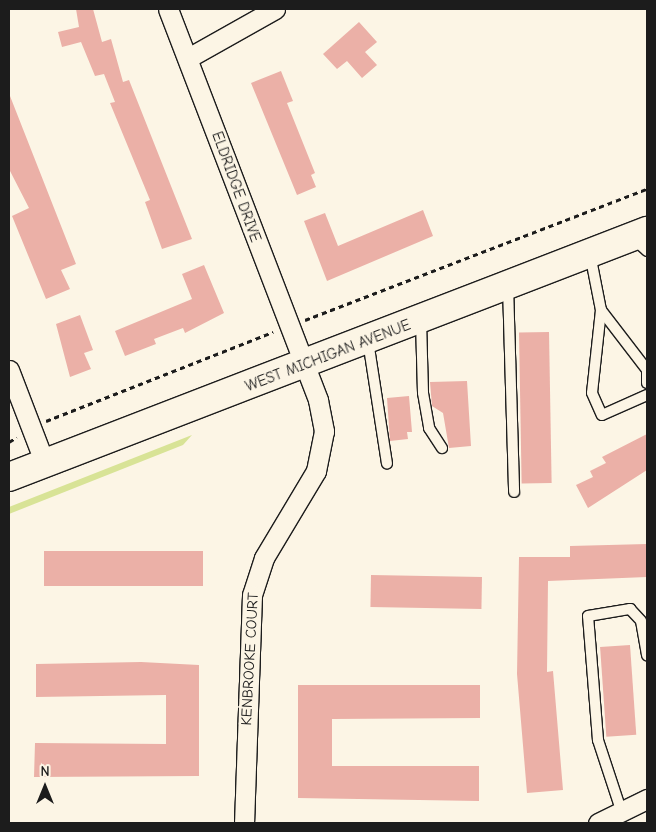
<!DOCTYPE html>
<style>
body{margin:0}
#map{position:relative;width:656px;height:832px;overflow:hidden;background:#fcf5e5;font-family:"Comic Neue",sans-serif}
div>[style]{position:absolute}
.green>*{inset:0;background:#d8e396}
.building>*{inset:0;background:#ebb0a7;transform-origin:0 0}
.path>*{height:3px;margin-top:-1.5px;transform-origin:0;background:repeating-linear-gradient(90deg,#1c1c1c 0 5px,transparent 0 9px)}
.roads{filter:drop-shadow(1px 0 #1c1c1c) drop-shadow(-1px 0 #1c1c1c) drop-shadow(0 1px #1c1c1c) drop-shadow(0 -1px #1c1c1c)}
.lane>*{height:10px;margin:-5px;padding:0 5px;transform-origin:5px;border-radius:5px;background:#fcf5e5}
.street>*{height:19px;margin:-9.5px;padding:0 9.5px;transform-origin:9.5px;border-radius:9.5px;background:#fcf5e5}
.secondary>*{height:28px;margin:-14px;padding:0 14px;transform-origin:14px;border-radius:14px;background:#fcf5e5}
span{translate:-50% -50%;white-space:nowrap;text-align:center;line-height:1.15;-webkit-text-stroke:4.5px #fcf5e5;paint-order:stroke}
.street-label{font-size:15px;color:#1c1c1c}
.frame{position:absolute;inset:0;border:10px solid #1c1c1c;pointer-events:none}
.north{position:absolute;left:20px;top:762px;width:50px;height:50px;-webkit-text-stroke:4px #fcf5e5;paint-order:stroke;rotate:0deg;font-size:14px;font-weight:700;line-height:20px;text-align:center;color:#1c1c1c}
.north::after{content:'';display:block;margin:auto;width:18px;height:22px;background:#1c1c1c;clip-path:polygon(50% 0,100% 100%,50% 72%,0 100%)}
</style>
<div id="map">
<div class="green">
<i style="clip-path:polygon(192px 435px,183px 445px,9px 514px,9px 507px)"></i>
</div>
<div class="building">
<i style="clip-path:polygon(76px 9px,93px 9px,102px 42px,111px 39px,123px 82px,129px 80px,192px 239px,162px 249px,145px 202px,150px 200px,110px 103px,115px 102px,104px 74px,95px 76px,81px 42px,62px 47px,58px 32px,79px 27px)"></i>
<i style="clip-path:polygon(359px 22px,377px 42px,365px 52px,377px 65px,362px 78px,347px 61px,337px 69px,323px 54px)"></i>
<i style="clip-path:polygon(281px 71px,293px 101px,287px 103px,315px 173px,311px 175px,316px 187px,297px 195px,251px 83px)"></i>
<i style="clip-path:polygon(10px 96px,76px 264px,61px 270px,70px 289px,46px 299px,12px 216px,29px 208px,9px 169px)"></i>
<i style="clip-path:polygon(423px 210px,433px 236px,327px 281px,304px 221px,325px 213px,338px 246px)"></i>
<i style="clip-path:polygon(204px 265px,224px 313px,185px 333px,183px 328px,154px 339px,156px 344px,125px 356px,115px 331px,192px 299px,182px 274px)"></i>
<i style="clip-path:polygon(80px 315px,93px 350px,84px 353px,91px 369px,70px 377px,56px 324px)"></i>
<i style="left:549px;top:332px;width:151px;height:30px;rotate:89deg"></i>
<i style="clip-path:polygon(467px 381px,471px 446px,449px 448px,443px 413px,432px 406px,430px 382px)"></i>
<i style="clip-path:polygon(409px 396px,412px 432px,407px 432px,408px 439px,390px 441px,387px 398px)"></i>
<i style="clip-path:polygon(647px 434px,647px 470px,588px 508px,576px 485px,593px 477px,590px 471px,606px 463px,602px 457px)"></i>
<i style="clip-path:polygon(647px 544px,647px 577px,548px 581px,547px 672px,553px 671px,563px 790px,527px 793px,517px 674px,519px 557px,570px 557px,570px 546px)"></i>
<i style="left:44px;top:551px;width:159px;height:35px"></i>
<i style="left:371px;top:575px;width:111px;height:32px;rotate:1deg"></i>
<i style="left:630px;top:645px;width:90px;height:30px;rotate:86deg"></i>
<i style="clip-path:polygon(141px 662px,199px 665px,199px 776px,34px 777px,35px 743px,166px 744px,166px 695px,36px 697px,36px 664px)"></i>
<i style="clip-path:polygon(298px 685px,480px 685px,480px 718px,332px 719px,332px 766px,479px 766px,479px 801px,298px 798px)"></i>
</div>
<div class="path">
<i style="left:305px;top:320px;width:366px;rotate:-21deg"></i>
<i style="left:46px;top:421px;width:244px;rotate:-21.4deg"></i>
<i style="left:9px;top:442px;width:9px;rotate:-32deg"></i>
</div>
<div class="roads">
<div class="lane">
<i style="left:633px;top:238px;width:19px;rotate:43deg"></i>
<i style="left:590px;top:254px;width:57px;rotate:78.9deg"></i>
<i style="left:601px;top:310px;width:83px;rotate:96.2deg"></i>
<i style="left:592px;top:393px;width:24px;rotate:66deg"></i>
<i style="left:602px;top:415px;width:49px;rotate:-24deg"></i>
<i style="left:508px;top:286px;width:206px;rotate:88.3deg"></i>
<i style="left:601px;top:310px;width:76px;rotate:52.5deg"></i>
<i style="left:647px;top:370px;width:13px;rotate:90deg"></i>
<i style="left:421px;top:321px;width:72px;rotate:88.4deg"></i>
<i style="left:423px;top:393px;width:36px;rotate:80deg"></i>
<i style="left:429px;top:428px;width:24px;rotate:57deg"></i>
<i style="left:368px;top:341px;width:124px;rotate:81.2deg"></i>
<i style="left:621px;top:810px;width:74px;rotate:-108.2deg"></i>
<i style="left:598px;top:740px;width:124px;rotate:-94.6deg"></i>
<i style="left:588px;top:616px;width:43px;rotate:-9.5deg"></i>
<i style="left:630px;top:609px;width:16px;rotate:47deg"></i>
<i style="left:641px;top:621px;width:35px;rotate:80deg"></i>
</div>
<div class="street">
<i style="left:168px;top:9px;width:419px;rotate:69deg"></i>
<i style="left:318px;top:400px;width:32px;rotate:79deg"></i>
<i style="left:324px;top:431px;width:41px;rotate:101.3deg"></i>
<i style="left:316px;top:471px;width:101px;rotate:120.9deg"></i>
<i style="left:264px;top:558px;width:39px;rotate:108deg"></i>
<i style="left:252px;top:595px;width:228px;rotate:92deg"></i>
<i style="left:188px;top:58px;width:100px;rotate:-29.4deg"></i>
<i style="left:9px;top:370px;width:101px;rotate:69deg"></i>
<i style="left:598px;top:823px;width:55px;rotate:-26.1deg"></i>
</div>
<div class="secondary">
<i style="left:9px;top:477px;width:684px;rotate:-21.09deg"></i>
</div>
</div>
<div class="street-label">
<span style="left:236px;top:187px;rotate:70deg">ELDRIDGE DRIVE</span>
<span style="left:328px;top:356px;rotate:-21deg">WEST MICHIGAN AVENUE</span>
<span style="left:250px;top:659px;rotate:-87deg">KENBROOKE COURT</span>
</div>
<div class="frame"></div>
<div class="north">N</div>
</div>
